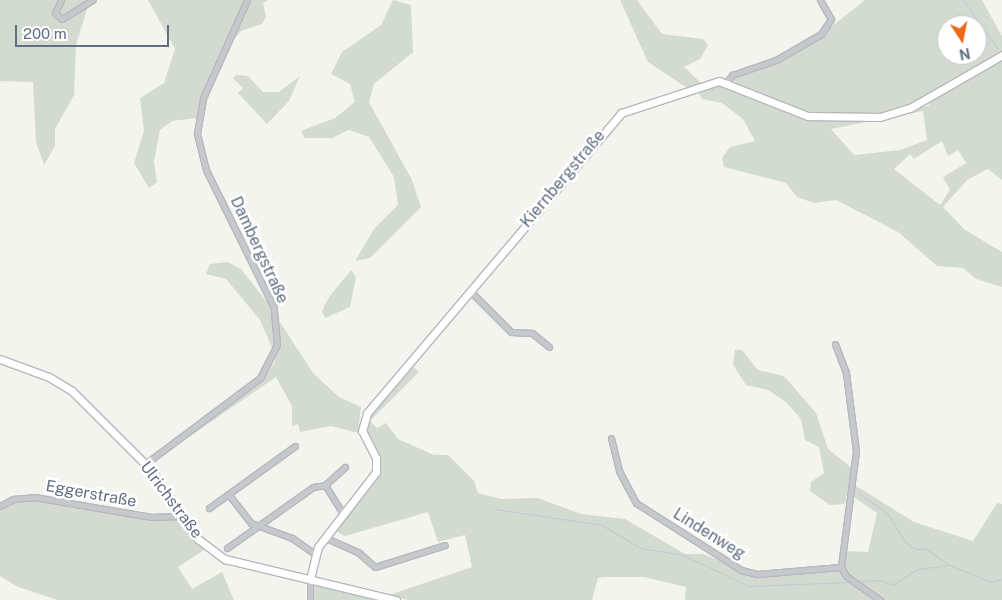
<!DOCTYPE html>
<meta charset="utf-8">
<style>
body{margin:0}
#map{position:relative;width:1002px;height:600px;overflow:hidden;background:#f4f4ef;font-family:"Public Sans",sans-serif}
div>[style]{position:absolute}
.green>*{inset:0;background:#d3dbd0}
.stream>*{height:1px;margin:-0.5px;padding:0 0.5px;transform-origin:0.5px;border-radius:0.5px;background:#c1c9d0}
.roads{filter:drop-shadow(1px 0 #b5b9be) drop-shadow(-1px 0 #b5b9be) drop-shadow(0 1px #b5b9be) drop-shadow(0 -1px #b5b9be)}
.street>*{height:5px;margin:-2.5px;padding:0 2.5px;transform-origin:2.5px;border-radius:2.5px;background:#c6c8cc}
.secondary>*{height:7px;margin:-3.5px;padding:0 3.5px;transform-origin:3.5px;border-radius:3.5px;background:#fff}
span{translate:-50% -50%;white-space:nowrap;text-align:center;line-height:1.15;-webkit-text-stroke:5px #fff;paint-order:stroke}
.street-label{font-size:16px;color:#616f82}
.north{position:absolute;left:937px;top:15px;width:50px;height:50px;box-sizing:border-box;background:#fff;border:1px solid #c0c5cd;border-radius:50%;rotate:169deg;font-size:14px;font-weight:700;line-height:20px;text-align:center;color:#616f82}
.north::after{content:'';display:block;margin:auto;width:18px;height:22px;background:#ec6817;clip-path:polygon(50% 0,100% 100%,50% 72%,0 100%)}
.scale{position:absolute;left:15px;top:25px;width:154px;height:22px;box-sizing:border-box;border:2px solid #616f82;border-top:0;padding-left:6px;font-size:15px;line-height:18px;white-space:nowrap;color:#616f82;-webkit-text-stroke:4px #fff;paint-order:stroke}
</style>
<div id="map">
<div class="green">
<i style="clip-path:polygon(0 0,90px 0,76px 45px,74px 95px,55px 129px,55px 146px,44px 165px,36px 142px,33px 82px,0 81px)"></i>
<i style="clip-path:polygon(148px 0,268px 0,263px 3px,266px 17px,262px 24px,241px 31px,223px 52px,196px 118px,172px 121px,160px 130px,154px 161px,157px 182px,149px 188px,134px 163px,144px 131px,140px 98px,164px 83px,175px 49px)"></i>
<i style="clip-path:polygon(393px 0,411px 5px,413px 52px,374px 84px,369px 102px,412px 180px,421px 207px,370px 258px,355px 261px,374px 229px,398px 205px,394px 177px,369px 137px,349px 130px,332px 138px,305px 138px,301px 131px,335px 118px,355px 102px,350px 84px,331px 74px,342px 52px,381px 25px)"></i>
<i style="clip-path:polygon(evenodd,620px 0,637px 0,662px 34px,703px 39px,708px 45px,700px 59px,684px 67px,702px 84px,720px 83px,810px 119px,836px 122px,894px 117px,929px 105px,932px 98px,880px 116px,810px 115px,735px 83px,734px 77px,811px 43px,865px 0,982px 0,1002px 36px,1002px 180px,988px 169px,967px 180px,943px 207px,965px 230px,1002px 252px,1002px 287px,976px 279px,963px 268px,937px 266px,898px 232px,836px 200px,814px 203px,797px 197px,786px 183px,724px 167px,722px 158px,730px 147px,755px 141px,743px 119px,722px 103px,702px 99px,697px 90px,684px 86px,648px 62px,620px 0,947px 25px,977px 25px,977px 55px,947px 55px,947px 25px,620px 0,923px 111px,927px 140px,900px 150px,854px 155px,831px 129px,923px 111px,620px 0,942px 141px,948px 156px,958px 150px,966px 163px,943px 177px,950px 190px,940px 205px,894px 169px,910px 154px,914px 159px,942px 141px)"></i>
<i style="clip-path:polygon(236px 75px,248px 76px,263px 92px,279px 92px,300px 76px,289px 101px,267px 124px,238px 93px,243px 88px,233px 78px)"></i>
<i style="clip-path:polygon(227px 262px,241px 269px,267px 302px,313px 373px,339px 397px,361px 407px,358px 433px,331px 426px,300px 432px,298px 424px,292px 426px,292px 406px,276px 377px,160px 457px,249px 390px,274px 364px,276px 357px,260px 320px,226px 279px,206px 274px,210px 264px)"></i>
<i style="clip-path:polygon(351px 270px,356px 277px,350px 307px,325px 318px,322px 311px,329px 297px)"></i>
<i style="clip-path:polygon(735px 350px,742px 350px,758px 370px,784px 376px,816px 413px,828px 449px,852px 468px,845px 504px,830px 505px,810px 491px,811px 482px,824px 473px,819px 447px,805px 440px,801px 419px,786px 402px,768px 390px,746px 385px,733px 365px)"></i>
<i style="clip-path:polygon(411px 365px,419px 372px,370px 421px,377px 428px,386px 423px,398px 439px,434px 455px,448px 455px,474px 481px,478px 493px,501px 499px,538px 498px,581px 514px,625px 519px,685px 554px,703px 554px,758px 576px,844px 568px,845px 551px,868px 552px,877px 513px,852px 496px,853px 484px,914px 522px,973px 541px,997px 503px,1002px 504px,1002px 600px,685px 600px,686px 587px,644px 577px,604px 577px,598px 578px,592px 600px,408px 600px,389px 595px,472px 567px,465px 535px,438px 542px,428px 512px,345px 536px,334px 530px,379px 471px,364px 433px,367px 418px)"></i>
<i style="clip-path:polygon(153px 463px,188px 517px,186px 519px,152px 468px)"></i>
<i style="clip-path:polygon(41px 500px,178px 520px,204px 550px,178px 567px,192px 589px,222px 572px,234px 600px,57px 600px,18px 587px,0 576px,0 509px,9px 502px)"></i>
<i style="clip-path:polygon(315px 584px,348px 594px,383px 600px,312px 600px)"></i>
</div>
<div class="stream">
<i style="left:963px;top:0;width:60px;rotate:54.5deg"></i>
<i style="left:859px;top:493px;width:34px;rotate:36deg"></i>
<i style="left:887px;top:513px;width:34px;rotate:58deg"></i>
<i style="left:905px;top:542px;width:12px;rotate:35deg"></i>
<i style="left:915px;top:549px;width:11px"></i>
<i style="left:926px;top:549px;width:28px;rotate:35deg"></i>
<i style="left:949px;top:565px;width:45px;rotate:22deg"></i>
<i style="left:991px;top:582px;width:11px;rotate:-15deg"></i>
<i style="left:495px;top:509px;width:108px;rotate:8.5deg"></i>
<i style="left:602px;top:525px;width:44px;rotate:31.2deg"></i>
<i style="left:640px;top:548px;width:44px;rotate:9.2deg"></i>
<i style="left:683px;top:555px;width:73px;rotate:25.2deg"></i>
<i style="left:749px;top:586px;width:101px;rotate:-2.3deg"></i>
<i style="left:861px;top:581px;width:19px;rotate:-3deg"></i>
<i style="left:880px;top:580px;width:14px;rotate:21deg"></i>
<i style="left:893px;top:585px;width:29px;rotate:-34deg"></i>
<i style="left:917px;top:569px;width:31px;rotate:-7deg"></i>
</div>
<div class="roads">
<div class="street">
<i style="left:61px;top:0;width:14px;rotate:115deg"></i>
<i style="left:55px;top:13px;width:9px;rotate:41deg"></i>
<i style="left:62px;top:19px;width:36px;rotate:-32deg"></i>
<i style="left:727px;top:82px;width:9px;rotate:-54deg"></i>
<i style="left:732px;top:75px;width:46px;rotate:-18.8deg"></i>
<i style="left:776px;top:60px;width:52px;rotate:-30deg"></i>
<i style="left:821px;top:34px;width:18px;rotate:-56deg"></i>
<i style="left:831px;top:19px;width:22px;rotate:-120deg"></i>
<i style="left:470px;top:291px;width:58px;rotate:45deg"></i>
<i style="left:511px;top:332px;width:21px;rotate:3deg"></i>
<i style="left:532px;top:333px;width:22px;rotate:39deg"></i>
<i style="left:835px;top:344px;width:31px;rotate:69deg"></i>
<i style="left:846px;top:373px;width:79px;rotate:82.7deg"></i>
<i style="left:856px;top:451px;width:117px;rotate:97.4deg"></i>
<i style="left:841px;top:567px;width:10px;rotate:61deg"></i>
<i style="left:846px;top:576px;width:42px;rotate:35.2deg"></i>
<i style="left:611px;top:438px;width:34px;rotate:76deg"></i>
<i style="left:619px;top:471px;width:36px;rotate:62deg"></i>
<i style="left:636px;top:503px;width:125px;rotate:32.5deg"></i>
<i style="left:741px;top:570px;width:16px;rotate:14deg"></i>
<i style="left:757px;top:574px;width:84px;rotate:-4.8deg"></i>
<i style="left:145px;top:464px;width:144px;rotate:-36.8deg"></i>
<i style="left:260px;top:378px;width:37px;rotate:-63deg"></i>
<i style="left:277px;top:345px;width:37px;rotate:-95deg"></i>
<i style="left:274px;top:308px;width:154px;rotate:-116.2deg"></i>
<i style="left:206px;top:170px;width:38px;rotate:-104deg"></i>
<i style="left:197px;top:133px;width:36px;rotate:-80deg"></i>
<i style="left:203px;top:98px;width:107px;rotate:-65.8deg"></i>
<i style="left:325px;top:485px;width:27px;rotate:-42deg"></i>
<i style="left:229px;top:495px;width:36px;rotate:52deg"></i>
<i style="left:251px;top:523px;width:44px;rotate:20.1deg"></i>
<i style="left:292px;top:538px;width:28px;rotate:35deg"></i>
<i style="left:0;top:506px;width:15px;rotate:-28deg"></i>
<i style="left:13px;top:499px;width:21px;rotate:-5deg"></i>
<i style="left:34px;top:497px;width:119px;rotate:9.7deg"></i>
<i style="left:151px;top:517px;width:29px;rotate:-2deg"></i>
<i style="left:209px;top:508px;width:106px;rotate:-35.8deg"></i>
<i style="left:326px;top:538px;width:36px;rotate:24deg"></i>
<i style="left:359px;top:553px;width:21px;rotate:41deg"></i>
<i style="left:375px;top:567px;width:73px;rotate:-17.4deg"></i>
<i style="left:227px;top:548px;width:105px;rotate:-35.3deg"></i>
<i style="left:313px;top:487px;width:12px;rotate:-9deg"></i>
<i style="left:325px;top:485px;width:36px;rotate:58deg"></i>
<i style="left:310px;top:579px;width:21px;rotate:90deg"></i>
</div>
<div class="secondary">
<i style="left:0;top:359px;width:52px;rotate:20.2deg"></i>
<i style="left:49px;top:377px;width:27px;rotate:31deg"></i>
<i style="left:72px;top:391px;width:103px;rotate:45deg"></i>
<i style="left:145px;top:464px;width:92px;rotate:54.8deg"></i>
<i style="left:198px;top:539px;width:34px;rotate:37deg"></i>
<i style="left:225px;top:559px;width:176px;rotate:13.5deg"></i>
<i style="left:310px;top:579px;width:33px;rotate:-76deg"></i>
<i style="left:318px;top:547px;width:95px;rotate:-52.3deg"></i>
<i style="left:376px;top:472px;width:14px;rotate:-90deg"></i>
<i style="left:376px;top:458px;width:30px;rotate:-117deg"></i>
<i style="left:362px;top:431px;width:19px;rotate:-74deg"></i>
<i style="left:367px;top:413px;width:393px;rotate:-49.7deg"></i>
<i style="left:621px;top:113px;width:103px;rotate:-18.1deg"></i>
<i style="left:719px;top:81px;width:96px;rotate:21.5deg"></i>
<i style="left:808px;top:116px;width:72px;rotate:0.8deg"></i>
<i style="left:880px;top:117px;width:31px;rotate:-17deg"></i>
<i style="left:910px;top:108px;width:106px;rotate:-29.9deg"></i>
</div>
</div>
<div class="street-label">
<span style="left:563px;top:179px;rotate:-50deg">Kiernbergstraße</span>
<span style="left:259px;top:250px;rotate:65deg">Dambergstraße</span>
<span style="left:91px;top:494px;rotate:10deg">Eggerstraße</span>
<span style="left:171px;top:500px;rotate:53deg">Ulrichstraße</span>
<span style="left:709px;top:534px;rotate:32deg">Lindenweg</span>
</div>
<div class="north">N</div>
<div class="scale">200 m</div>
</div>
